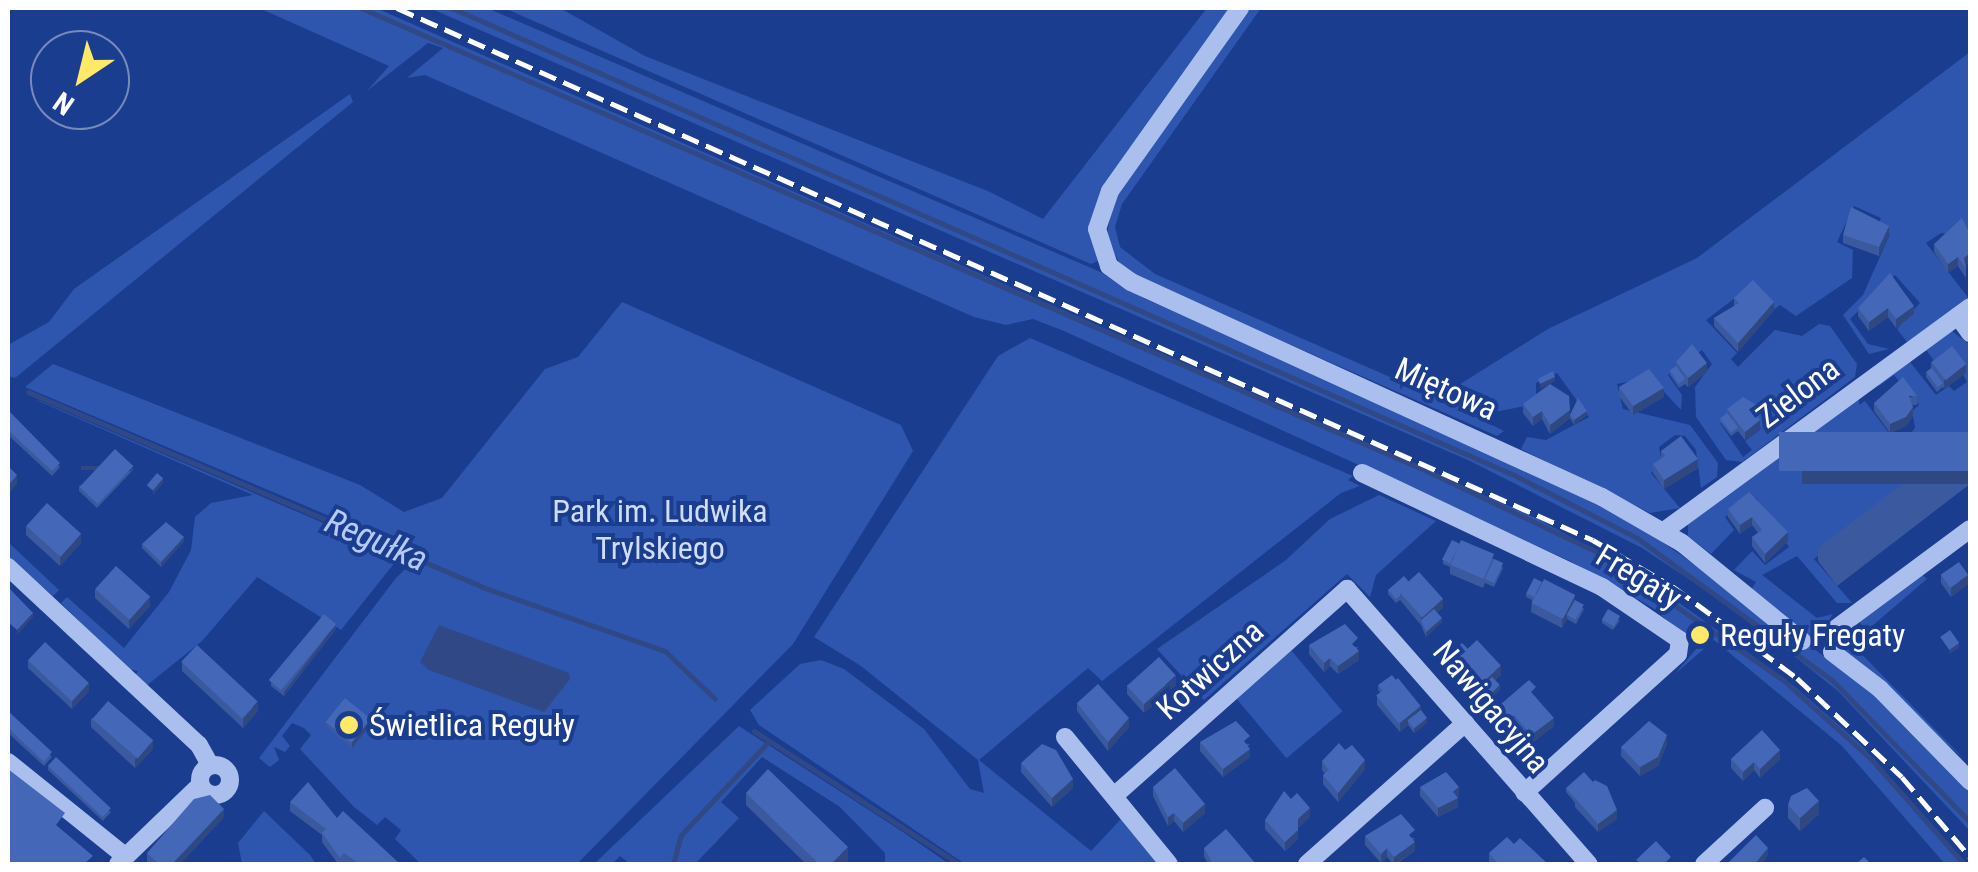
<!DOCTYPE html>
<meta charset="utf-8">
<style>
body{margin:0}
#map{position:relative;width:1978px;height:872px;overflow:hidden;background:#1b3d90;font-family:"Roboto Condensed",sans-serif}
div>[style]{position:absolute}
.green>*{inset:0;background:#2e56ae;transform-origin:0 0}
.water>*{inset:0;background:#304886}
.stream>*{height:5px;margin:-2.5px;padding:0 2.5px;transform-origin:2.5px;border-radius:2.5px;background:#304886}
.minor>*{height:18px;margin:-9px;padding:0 9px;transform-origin:9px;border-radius:9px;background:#aabfee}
.minor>.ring{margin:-9px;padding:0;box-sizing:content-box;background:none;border:18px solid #aabfee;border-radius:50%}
.rail>*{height:5px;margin-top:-2.5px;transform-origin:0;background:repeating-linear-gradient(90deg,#fff 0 18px,transparent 0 26px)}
.wall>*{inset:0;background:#3a599e}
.shaded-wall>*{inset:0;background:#304881;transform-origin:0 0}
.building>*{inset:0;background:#4467b8;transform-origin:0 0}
.dots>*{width:28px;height:28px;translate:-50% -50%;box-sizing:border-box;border:5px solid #1b3d90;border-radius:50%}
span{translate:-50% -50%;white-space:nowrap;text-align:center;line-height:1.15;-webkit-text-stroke:8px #1b3d90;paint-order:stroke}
.street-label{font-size:32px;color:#fff}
.park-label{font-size:32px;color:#d0ddfa}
.poi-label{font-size:32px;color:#fff}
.left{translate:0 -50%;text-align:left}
.water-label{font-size:35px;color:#b6caf5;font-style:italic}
.frame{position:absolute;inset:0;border:10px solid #fff;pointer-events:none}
.north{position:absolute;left:30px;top:30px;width:100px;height:100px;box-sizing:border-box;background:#1b3d90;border:2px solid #768bbc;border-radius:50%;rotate:215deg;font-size:28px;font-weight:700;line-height:40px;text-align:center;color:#fff}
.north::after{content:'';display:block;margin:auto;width:35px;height:45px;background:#ffe967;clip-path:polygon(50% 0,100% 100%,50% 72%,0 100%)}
</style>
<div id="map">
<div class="green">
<i style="clip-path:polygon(259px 8px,376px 8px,1540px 520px,1645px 578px,1794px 686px,1859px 743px,1967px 864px,1945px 864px,1842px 746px,1714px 640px,1675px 674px,1708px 635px,1697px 628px,1689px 639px,1653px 608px,1570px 561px,1064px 331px,1033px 319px,1006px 325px,974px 317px,425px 75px,407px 78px,443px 48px,428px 43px,367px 91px,389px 66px)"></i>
<i style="clip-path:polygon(487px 8px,1105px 274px,1145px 299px,1484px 446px,1641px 527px,1872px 690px,1970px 790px,1970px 831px,1838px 691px,1743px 615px,1642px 548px,1470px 461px,434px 10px)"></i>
<i style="clip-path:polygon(504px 8px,560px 8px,645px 56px,990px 192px,1043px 219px,1207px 8px,1232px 8px,1104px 187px,1090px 222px,1098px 261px,1091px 264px)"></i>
<i style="clip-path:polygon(evenodd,1249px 8px,1261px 8px,1122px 204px,1115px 227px,1120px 247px,1155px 274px,1438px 398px,1548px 329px,1697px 258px,1970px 52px,1970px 235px,1941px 233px,1926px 243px,1970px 300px,1907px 342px,1897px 329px,1920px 303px,1895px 275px,1850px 319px,1868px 344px,1889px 349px,1869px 354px,1843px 315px,1863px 295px,1890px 234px,1877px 227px,1881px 218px,1854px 206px,1837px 242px,1853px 250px,1852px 278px,1796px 316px,1780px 305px,1775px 309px,1752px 285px,1706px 320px,1737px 353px,1731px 359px,1738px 367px,1775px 330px,1802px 336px,1819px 324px,1830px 326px,1857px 364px,1855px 377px,1742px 462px,1726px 460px,1696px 417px,1695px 387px,1712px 364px,1702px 350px,1668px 375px,1682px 395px,1681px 410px,1650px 377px,1617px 384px,1623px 409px,1690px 425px,1718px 463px,1717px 477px,1701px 488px,1696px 450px,1685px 436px,1675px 435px,1659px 447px,1662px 464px,1651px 473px,1680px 508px,1650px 513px,1521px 449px,1527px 437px,1546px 440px,1589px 417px,1557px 373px,1536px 383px,1536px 396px,1525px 406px,1474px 416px,1504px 431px,1497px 436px,1133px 275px,1119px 262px,1106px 238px,1114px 199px,1249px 8px,1755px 408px,1761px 429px,1745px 441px,1752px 450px,1743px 457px,1720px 423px,1755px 408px)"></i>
<i style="clip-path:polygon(350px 94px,353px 102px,15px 378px,8px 376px,8px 345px,49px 322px,74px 289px)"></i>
<i style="clip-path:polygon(622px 302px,901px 425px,913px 451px,793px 644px,577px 864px,421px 864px,395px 839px,401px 830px,385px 817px,377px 825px,354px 807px,300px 749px,311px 735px,304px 728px,292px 723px,282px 736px,290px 746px,285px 752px,274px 747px,279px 760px,270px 767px,259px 758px,396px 578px,426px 549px,410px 542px,405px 548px,25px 387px,53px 364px,360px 485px,404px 512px,442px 498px,545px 369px,578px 357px)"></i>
<i style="clip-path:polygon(1952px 331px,1970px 345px,1970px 438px,1814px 559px,1852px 603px,1837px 603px,1797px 556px,1762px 575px,1817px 618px,1833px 614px,1817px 639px,1805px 638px,1751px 590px,1756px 582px,1734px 570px,1752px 551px,1765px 565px,1789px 547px,1756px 498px,1725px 517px,1734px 530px,1711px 554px,1688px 536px,1688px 521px,1859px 393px,1859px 405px,1865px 401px,1891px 436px,1906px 439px,1915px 428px,1912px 411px,1919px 405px,1894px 375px,1879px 386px,1875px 380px,1907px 358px,1936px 395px,1949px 386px,1954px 391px,1967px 382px,1953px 354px,1934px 361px,1927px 351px,1917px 351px)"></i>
<i style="clip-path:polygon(1030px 338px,1353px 476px,1348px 480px,1360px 486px,1341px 493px,1102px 681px,1088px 668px,979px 760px,1091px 851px,1121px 819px,1160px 864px,965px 864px,759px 725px,750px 710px,800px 664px,821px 660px,844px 669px,924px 729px,970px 789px,984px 793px,978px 760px,861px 666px,814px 637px,998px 356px)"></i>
<i style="clip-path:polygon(36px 400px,40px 401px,400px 556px,341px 630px,257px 577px,202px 641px,146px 686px,135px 676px,138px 671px,128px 669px,61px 603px,67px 597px,124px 648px,169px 592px,191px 550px,195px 517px,211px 503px,253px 495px)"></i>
<i style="clip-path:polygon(1379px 495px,1436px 521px,1376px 575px,1370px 597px,1347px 574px,1204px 700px,1157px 649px,1286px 560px,1330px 519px)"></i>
<i style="clip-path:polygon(8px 542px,59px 590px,53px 596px,8px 558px)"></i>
<i style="clip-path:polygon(1922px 575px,1927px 579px,1865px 632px,1857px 617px)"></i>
<i style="clip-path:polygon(1840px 632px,1965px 760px,1839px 648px)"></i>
<i style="left:1291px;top:650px;width:80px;height:73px;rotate:50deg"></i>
<i style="clip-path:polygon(739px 726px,903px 832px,949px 864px,885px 864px,885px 853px,840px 807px,762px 757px,721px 802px,739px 818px,695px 864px,630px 864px,620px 856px,612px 864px,594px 864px)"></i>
<i style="clip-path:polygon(264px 811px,310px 855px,316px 864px,242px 864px,238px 843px)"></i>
</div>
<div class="water">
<i style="clip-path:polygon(439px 625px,569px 673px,570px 679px,544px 712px,429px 670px,420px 662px)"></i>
</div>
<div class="stream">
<i style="left:361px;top:8px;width:1164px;rotate:23.48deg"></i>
<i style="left:1429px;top:472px;width:186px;rotate:25.5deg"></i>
<i style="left:1597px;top:552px;width:224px;rotate:34.5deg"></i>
<i style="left:1782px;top:679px;width:121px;rotate:42deg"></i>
<i style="left:1872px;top:760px;width:139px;rotate:48.5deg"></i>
<i style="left:452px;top:8px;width:1160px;rotate:23.74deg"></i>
<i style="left:1514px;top:475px;width:138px;rotate:27.1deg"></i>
<i style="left:1637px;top:538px;width:241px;rotate:36.1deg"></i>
<i style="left:1832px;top:680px;width:198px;rotate:45.8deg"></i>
<i style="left:28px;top:392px;width:494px;rotate:23.2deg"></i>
<i style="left:482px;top:587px;width:194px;rotate:19.3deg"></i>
<i style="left:665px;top:651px;width:69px;rotate:43.8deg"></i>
<i style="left:754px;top:731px;width:244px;rotate:33deg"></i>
<i style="left:673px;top:864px;width:30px;rotate:-75deg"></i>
<i style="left:681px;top:835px;width:129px;rotate:-46.9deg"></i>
</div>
<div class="minor">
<i style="left:1240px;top:8px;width:224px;rotate:125.4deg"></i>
<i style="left:1110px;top:191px;width:40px;rotate:108.9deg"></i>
<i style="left:1097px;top:229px;width:39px;rotate:72deg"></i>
<i style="left:1109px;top:266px;width:27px;rotate:36deg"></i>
<i style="left:1131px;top:282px;width:518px;rotate:24.54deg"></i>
<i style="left:1602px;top:497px;width:92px;rotate:29.9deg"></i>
<i style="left:1682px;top:543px;width:155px;rotate:39.2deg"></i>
<i style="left:1958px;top:316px;width:21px;rotate:55deg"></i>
<i style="left:1362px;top:473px;width:266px;rotate:25.4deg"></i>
<i style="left:1602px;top:587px;width:94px;rotate:34.2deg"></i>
<i style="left:1680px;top:640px;width:14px;rotate:98deg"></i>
<i style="left:1678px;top:654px;width:207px;rotate:137.9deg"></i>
<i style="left:1664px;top:531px;width:379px;rotate:-36.2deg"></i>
<i style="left:8px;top:567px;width:261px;rotate:43deg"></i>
<i style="left:199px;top:745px;width:23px;rotate:61deg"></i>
<i style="left:1834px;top:630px;width:169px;rotate:-36.6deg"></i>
<i style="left:1832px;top:652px;width:61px;rotate:37.6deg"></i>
<i style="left:1880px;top:689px;width:129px;rotate:45.6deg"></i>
<i style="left:1065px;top:737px;width:164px;rotate:50.7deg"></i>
<i style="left:8px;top:762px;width:150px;rotate:38.8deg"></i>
<i class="ring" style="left:200px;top:765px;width:12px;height:12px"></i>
<i style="left:1114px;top:796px;width:312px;rotate:-41.6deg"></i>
<i style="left:1347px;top:589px;width:366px;rotate:48.7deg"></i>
<i style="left:118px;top:864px;width:114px;rotate:-43.9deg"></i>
<i style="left:1307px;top:864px;width:212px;rotate:-41.7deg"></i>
<i style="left:1704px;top:864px;width:83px;rotate:-42.6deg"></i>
</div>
<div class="rail">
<i style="left:397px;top:8px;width:1309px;rotate:23.98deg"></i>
<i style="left:1593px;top:540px;width:95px;rotate:30.3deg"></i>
<i style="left:1675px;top:588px;width:152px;rotate:36.4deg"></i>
<i style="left:1797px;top:678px;width:144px;rotate:43.3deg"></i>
<i style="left:1902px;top:777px;width:105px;rotate:49.6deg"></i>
</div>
<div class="wall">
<i style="clip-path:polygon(1970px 234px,1970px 262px,1966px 265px,1966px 278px,1958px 266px,1948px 273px,1934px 252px,1934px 244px)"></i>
<i style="clip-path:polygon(1843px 235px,1889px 235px,1879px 256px,1843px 243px)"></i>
<i style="clip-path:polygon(1734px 298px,1774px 310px,1738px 352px,1714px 326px,1714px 318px,1734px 306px)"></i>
<i style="clip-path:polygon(1914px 306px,1914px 314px,1896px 328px,1888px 317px,1869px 331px,1858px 316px,1858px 308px)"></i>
<i style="clip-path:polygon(1676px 362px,1707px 372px,1688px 387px,1685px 384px,1679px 388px,1670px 375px,1670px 371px,1676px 366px)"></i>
<i style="clip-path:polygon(1931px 362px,1966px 373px,1944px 389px,1943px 387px,1937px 392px,1926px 377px,1926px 372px,1931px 368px)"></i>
<i style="clip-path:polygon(1619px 387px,1664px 397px,1633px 415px,1619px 396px)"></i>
<i style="clip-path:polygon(1917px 396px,1917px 405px,1912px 405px,1913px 416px,1906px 426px,1890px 433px,1874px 411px,1874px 403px)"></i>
<i style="clip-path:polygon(1523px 404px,1570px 415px,1587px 415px,1574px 425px,1570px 418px,1550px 434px,1542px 419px,1533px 426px,1523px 413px)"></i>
<i style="clip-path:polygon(1727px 409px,1760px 416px,1758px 417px,1760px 429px,1745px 440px,1738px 431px,1731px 436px,1720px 422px,1720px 418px,1727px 413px)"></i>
<i style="clip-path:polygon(8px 410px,60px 467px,52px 476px,8px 435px)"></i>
<i style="clip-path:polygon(1970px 432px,1970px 484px,1837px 586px,1818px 561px,1818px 548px)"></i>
<i style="clip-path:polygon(1661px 451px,1698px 468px,1664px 489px,1653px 473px,1653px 464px,1661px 458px)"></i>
<i style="clip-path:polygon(133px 470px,97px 508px,79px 491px,79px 486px)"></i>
<i style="clip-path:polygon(1749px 492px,1788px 541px,1765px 563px,1752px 546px,1752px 537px,1758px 533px,1752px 525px,1740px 534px,1728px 517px,1728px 509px)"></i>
<i style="clip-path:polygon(26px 526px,81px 543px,60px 566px,26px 535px)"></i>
<i style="clip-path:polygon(184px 541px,161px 567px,142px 548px,142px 544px)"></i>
<i style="clip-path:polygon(1494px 559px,1503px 568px,1494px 587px,1485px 583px,1483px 588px,1450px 574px,1450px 567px,1443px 564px,1443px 560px)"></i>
<i style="clip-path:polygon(1941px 574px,1968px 584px,1951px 597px,1941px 583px)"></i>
<i style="clip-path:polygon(1409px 582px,1443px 608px,1437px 612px,1442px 622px,1426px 637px,1421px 625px,1400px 600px,1396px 603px,1388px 594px,1388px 590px)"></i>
<i style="clip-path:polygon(95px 589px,150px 606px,129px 629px,95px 598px)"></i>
<i style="clip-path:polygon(1526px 593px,1575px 600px,1584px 609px,1576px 624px,1567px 619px,1562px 628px,1531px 612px,1532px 600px,1526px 597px)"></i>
<i style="clip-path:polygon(1602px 619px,1620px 620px,1613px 630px,1602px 623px)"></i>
<i style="clip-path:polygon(336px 629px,284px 696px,271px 686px,271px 682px)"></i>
<i style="clip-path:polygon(1693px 630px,1707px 636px,1703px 641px,1693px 634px)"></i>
<i style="clip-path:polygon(1309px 645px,1358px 647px,1357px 649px,1359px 660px,1338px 674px,1330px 666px,1324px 672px,1309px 654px)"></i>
<i style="clip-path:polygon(1468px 649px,1501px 675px,1495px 680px,1500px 690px,1484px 704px,1476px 695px,1478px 690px,1458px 668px,1447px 662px,1447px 658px)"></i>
<i style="clip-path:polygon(28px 660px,89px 691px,72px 709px,28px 668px)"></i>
<i style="clip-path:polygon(182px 662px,258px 711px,243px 728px,182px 671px)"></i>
<i style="clip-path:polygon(1127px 685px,1176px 685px,1144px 713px,1127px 694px)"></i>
<i style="clip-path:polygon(1378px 685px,1421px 710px,1427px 723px,1414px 733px,1408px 725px,1400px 732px,1377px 705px,1377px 696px,1381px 693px,1378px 690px)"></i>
<i style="clip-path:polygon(1535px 696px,1554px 726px,1531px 744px,1514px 723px,1505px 731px,1494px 719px,1494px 710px)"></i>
<i style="clip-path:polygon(1077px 703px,1129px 727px,1108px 751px,1077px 711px)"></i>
<i style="clip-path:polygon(8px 711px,52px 757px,44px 766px,8px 733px)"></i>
<i style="clip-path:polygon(91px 718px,153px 749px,135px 768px,91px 727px)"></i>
<i style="clip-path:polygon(326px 722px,371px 724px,352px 748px,326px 727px)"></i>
<i style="clip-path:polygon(1200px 742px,1250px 744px,1248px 746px,1250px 757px,1223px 777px,1200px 751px)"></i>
<i style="clip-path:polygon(1667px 744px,1658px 766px,1640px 776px,1621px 756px,1621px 747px)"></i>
<i style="clip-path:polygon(1731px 759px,1780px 759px,1760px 778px,1754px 770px,1743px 781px,1731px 768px)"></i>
<i style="clip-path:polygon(1322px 761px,1365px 769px,1338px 802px,1323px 784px,1323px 775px,1325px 774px,1322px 770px)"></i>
<i style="clip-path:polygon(1021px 763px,1073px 788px,1052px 807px,1021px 772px)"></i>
<i style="clip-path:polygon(48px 766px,111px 812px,103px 821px,48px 770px)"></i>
<i style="clip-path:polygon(1593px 782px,1617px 819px,1598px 832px,1575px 807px,1575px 803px,1566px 792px,1566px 788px)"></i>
<i style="clip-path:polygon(1153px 787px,1205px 813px,1183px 832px,1174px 821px,1168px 826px,1153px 796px)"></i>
<i style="clip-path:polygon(1420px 787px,1459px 796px,1457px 797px,1458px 807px,1438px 817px,1420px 796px)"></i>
<i style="clip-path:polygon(746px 793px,848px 860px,844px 864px,806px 864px,746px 805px)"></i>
<i style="clip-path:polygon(290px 802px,337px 818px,400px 864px,348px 864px,344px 862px,342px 864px,338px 864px,322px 842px,322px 835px,290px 811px)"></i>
<i style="clip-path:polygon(1788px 805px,1819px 814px,1800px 831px,1788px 818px)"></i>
<i style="clip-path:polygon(224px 817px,180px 864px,150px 864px,147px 862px,147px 853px)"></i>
<i style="clip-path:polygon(1310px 817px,1298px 828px,1298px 839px,1285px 851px,1265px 829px,1265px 820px)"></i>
<i style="clip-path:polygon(1365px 836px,1415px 838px,1413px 840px,1415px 851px,1396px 864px,1393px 864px,1387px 857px,1381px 863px,1365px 845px)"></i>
<i style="clip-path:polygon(1514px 844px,1546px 864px,1491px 864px,1489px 862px,1489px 853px)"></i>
<i style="clip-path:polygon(1204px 848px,1256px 864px,1208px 864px,1204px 856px)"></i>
</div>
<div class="shaded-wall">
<i style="clip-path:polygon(1889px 226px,1889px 235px,1879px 256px,1879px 247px)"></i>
<i style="clip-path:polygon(1970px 253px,1970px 262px,1964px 266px,1964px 258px)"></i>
<i style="clip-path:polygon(1958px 257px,1958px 266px,1948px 273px,1948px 264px)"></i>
<i style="clip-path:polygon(1774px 302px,1774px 310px,1738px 352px,1738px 343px)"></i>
<i style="clip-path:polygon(1914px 306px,1914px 314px,1896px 328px,1896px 319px)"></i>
<i style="clip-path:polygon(1888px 308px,1888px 317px,1869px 331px,1869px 322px)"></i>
<i style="clip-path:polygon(1707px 363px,1707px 372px,1688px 387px,1688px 378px)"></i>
<i style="clip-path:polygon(1966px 364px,1966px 373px,1944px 389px,1944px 380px)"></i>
<i style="clip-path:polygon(1555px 377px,1555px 381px,1540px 389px,1540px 384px)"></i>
<i style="clip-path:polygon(1664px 388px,1664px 397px,1633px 415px,1633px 406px)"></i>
<i style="clip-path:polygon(1913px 407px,1913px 416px,1906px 426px,1890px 433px,1890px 424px)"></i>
<i style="clip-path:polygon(1570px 410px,1570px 418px,1550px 434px,1550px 425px)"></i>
<i style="clip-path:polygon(1542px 411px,1542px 419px,1533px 426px,1533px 417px)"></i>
<i style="clip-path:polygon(1587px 411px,1587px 415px,1574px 425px,1574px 420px)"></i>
<i style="clip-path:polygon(1760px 420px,1760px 429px,1745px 440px,1745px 432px)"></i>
<i style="clip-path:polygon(1698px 459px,1698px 468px,1664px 489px,1664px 480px)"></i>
<i style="left:133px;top:466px;width:4px;height:52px;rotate:90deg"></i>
<i style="left:1970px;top:471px;width:13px;height:168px;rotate:90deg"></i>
<i style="clip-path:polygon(17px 475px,17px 484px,8px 494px,8px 486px)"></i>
<i style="clip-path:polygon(163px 478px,163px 483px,153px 495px,153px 490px)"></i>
<i style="clip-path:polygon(1752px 517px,1752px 525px,1740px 534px,1740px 525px)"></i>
<i style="clip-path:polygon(1788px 532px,1788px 541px,1765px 563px,1765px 554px)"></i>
<i style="clip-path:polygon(81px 534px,81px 543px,60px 566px,60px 557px)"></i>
<i style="clip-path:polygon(184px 537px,184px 541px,161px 567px,161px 562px)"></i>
<i style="clip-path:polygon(1968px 575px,1968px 584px,1951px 597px,1951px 588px)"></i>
<i style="clip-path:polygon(1575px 595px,1575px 604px,1567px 615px,1567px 619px,1562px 628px,1562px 619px)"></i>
<i style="clip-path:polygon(150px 597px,150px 606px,129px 629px,129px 620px)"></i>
<i style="clip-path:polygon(1443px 599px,1443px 608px,1423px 624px,1421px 620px,1421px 625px,1421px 616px)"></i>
<i style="clip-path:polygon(33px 613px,33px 617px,17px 635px,17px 630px)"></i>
<i style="clip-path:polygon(1442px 618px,1442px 622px,1426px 637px,1426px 632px)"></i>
<i style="clip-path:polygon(336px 624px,336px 629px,284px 696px,284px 692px)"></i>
<i style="clip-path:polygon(1959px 643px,1959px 648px,1949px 654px,1949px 650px)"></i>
<i style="clip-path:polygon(1359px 651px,1359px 660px,1338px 674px,1338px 666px)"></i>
<i style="clip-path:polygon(1330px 658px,1330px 666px,1324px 672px,1324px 663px)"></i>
<i style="clip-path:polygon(1501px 666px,1501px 675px,1480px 692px,1480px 684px)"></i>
<i style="clip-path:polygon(1176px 676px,1176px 685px,1144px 713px,1144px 704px)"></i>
<i style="clip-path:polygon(89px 683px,89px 691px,72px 709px,72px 701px)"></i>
<i style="clip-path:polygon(1500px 685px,1500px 690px,1484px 704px,1484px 700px)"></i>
<i style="clip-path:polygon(258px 702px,258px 711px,243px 728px,243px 719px)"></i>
<i style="clip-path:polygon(1421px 706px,1421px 715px,1408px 721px,1408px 725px,1400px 732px,1400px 723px)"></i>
<i style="clip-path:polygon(1514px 715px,1514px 723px,1505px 731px,1505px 723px)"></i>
<i style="clip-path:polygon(1129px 718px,1129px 727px,1108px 751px,1108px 742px)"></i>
<i style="clip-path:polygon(1427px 718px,1427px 723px,1414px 733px,1414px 729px)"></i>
<i style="clip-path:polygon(1554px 718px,1554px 726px,1531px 744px,1531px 735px)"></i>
<i style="clip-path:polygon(371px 719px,371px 724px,352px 748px,352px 743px)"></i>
<i style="clip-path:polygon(1667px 735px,1667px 744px,1658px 766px,1640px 776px,1640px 767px)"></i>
<i style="clip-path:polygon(153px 740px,153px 749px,135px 768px,135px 759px)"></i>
<i style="clip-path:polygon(1250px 749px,1250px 757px,1223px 777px,1223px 769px)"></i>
<i style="clip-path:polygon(1780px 750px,1780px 759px,1760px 778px,1760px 769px)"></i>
<i style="clip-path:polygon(1365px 760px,1365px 769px,1338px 802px,1338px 793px)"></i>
<i style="clip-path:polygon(1754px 762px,1754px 770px,1743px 781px,1743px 772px)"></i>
<i style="clip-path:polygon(1073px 779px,1073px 788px,1052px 807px,1052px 798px)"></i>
<i style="clip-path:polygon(1459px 787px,1459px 796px,1455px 800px,1458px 798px,1458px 807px,1438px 817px,1438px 808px)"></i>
<i style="clip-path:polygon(1819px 801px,1819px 814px,1800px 831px,1800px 818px)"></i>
<i style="clip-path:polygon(1205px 804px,1205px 813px,1183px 832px,1183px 823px)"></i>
<i style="clip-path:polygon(1310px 808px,1310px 817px,1298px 828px,1298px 819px)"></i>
<i style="clip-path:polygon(224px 809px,224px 817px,180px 864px,172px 864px)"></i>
<i style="clip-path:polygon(1617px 810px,1617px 819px,1598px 832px,1598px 824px)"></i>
<i style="clip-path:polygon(1174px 813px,1174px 821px,1168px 826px,1168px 817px)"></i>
<i style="clip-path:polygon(1298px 830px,1298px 839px,1285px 851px,1285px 842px)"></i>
<i style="clip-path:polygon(1415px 842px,1415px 851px,1394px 864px,1394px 857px)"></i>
<i style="clip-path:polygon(848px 847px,848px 860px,844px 864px,831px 864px)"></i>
<i style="clip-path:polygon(1387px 848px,1387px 857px,1381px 863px,1381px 854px)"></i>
<i style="clip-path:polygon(1768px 848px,1768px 856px,1762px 864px,1755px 864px)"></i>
</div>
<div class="building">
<i style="clip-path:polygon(1851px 207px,1889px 226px,1879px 247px,1843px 235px)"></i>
<i style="clip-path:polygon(1962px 218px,1970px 234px,1970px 253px,1964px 258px,1966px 269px,1958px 257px,1948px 264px,1934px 244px)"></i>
<i style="clip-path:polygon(1890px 273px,1914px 306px,1896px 319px,1888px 308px,1869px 322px,1858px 308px)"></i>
<i style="clip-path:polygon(1753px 280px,1774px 302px,1738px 343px,1714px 318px,1739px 303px,1734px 298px)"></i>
<i style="clip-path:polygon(1692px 344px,1707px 363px,1688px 378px,1676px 362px)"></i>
<i style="left:1952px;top:346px;width:23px;height:26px;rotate:52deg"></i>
<i style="left:1676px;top:366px;width:16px;height:8px;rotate:55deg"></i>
<i style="left:1932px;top:368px;width:19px;height:7px;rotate:54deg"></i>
<i style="clip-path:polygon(1649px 369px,1664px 388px,1633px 406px,1619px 387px)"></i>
<i style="clip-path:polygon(1553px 371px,1555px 377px,1540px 384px,1538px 379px)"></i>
<i style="clip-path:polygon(1903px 377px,1917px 396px,1909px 396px,1913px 407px,1906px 417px,1890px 424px,1874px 403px)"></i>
<i style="clip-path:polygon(1550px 384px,1569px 396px,1570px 410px,1550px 425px,1542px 411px,1533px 417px,1523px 404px)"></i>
<i style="clip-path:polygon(1743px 397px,1760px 407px,1754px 412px,1760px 420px,1745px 432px,1727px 409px)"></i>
<i style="clip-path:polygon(1578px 398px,1587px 411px,1574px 420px,1570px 415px)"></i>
<i style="clip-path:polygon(8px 410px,60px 463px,52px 471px,8px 430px)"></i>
<i style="left:1727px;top:413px;width:18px;height:9px;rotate:52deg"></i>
<i style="left:1970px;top:432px;width:39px;height:191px;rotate:90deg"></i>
<i style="clip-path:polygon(1681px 436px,1698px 459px,1664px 480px,1653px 464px,1665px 456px,1661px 451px)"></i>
<i style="left:115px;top:449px;width:25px;height:52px;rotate:43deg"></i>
<i style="clip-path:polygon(8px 466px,17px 475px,8px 486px)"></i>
<i style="left:157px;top:473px;width:8px;height:16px;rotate:40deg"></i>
<i style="clip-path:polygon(1749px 492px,1788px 532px,1765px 554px,1752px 537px,1762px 530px,1752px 517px,1740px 525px,1728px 509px)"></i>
<i style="left:47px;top:503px;width:46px;height:31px;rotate:42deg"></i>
<i style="clip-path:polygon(166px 522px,184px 537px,161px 562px,142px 544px)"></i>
<i style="left:1452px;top:540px;width:9px;height:22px;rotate:27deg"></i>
<i style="left:1461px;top:540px;width:36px;height:27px;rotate:23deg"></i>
<i style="left:1494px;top:559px;width:10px;height:22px;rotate:24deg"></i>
<i style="left:1959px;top:562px;width:16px;height:22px;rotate:55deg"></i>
<i style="left:116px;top:566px;width:46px;height:31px;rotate:42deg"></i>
<i style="left:1419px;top:572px;width:36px;height:28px;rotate:48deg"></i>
<i style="clip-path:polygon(1404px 576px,1409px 582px,1400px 592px,1400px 596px,1396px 599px,1388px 590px)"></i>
<i style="left:1534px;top:578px;width:9px;height:17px;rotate:27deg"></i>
<i style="left:1544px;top:579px;width:35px;height:27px;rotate:27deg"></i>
<i style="clip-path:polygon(8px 587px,33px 613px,17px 630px,8px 622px)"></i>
<i style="left:1575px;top:600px;width:10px;height:17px;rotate:29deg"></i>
<i style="clip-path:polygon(1434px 609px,1442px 618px,1426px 632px,1421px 620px)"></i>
<i style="left:1608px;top:609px;width:14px;height:12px;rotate:30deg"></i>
<i style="left:324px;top:614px;width:16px;height:86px;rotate:40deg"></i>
<i style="clip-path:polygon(1345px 624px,1358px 638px,1352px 644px,1359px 651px,1338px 666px,1330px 658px,1324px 663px,1309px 645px)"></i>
<i style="clip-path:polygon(1697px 624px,1707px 632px,1703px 637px,1693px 630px)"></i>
<i style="left:1950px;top:630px;width:16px;height:12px;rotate:55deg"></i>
<i style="left:1477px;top:640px;width:35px;height:27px;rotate:47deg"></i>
<i style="left:45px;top:642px;width:60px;height:25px;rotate:43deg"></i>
<i style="clip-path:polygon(1462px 643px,1468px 649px,1458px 659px,1458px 664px,1447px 658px)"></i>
<i style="left:197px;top:645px;width:83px;height:23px;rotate:43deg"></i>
<i style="left:1159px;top:657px;width:25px;height:43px;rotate:48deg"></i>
<i style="clip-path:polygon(1392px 675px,1396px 680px,1383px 691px,1378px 685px)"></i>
<i style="left:1492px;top:677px;width:11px;height:21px;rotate:45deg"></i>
<i style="left:1398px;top:678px;width:36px;height:28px;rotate:51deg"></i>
<i style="clip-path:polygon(1529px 680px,1536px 687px,1531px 692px,1554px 718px,1531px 735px,1514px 715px,1505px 723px,1494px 710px)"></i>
<i style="clip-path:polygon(1098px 684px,1129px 718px,1108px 742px,1077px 703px)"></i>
<i style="left:345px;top:698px;width:33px;height:31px;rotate:39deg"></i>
<i style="left:108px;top:701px;width:60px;height:24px;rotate:41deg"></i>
<i style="left:1421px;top:710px;width:10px;height:17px;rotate:53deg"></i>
<i style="clip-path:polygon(8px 711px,52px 752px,44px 762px,8px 728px)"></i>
<i style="clip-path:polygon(1236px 721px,1250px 736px,1244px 741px,1250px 749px,1223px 769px,1200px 742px)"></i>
<i style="clip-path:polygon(1649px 721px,1667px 735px,1658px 757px,1640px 767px,1621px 747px)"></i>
<i style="clip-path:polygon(1762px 730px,1780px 750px,1760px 769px,1754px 762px,1743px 772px,1731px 759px)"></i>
<i style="clip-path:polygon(1339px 743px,1345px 750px,1352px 745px,1365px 760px,1338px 793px,1323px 775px,1329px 770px,1322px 761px)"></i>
<i style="clip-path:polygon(1042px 744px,1056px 750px,1073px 779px,1052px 798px,1021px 763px)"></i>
<i style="left:56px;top:757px;width:75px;height:12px;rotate:43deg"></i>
<i style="clip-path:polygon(1175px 768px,1205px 804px,1183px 823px,1174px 813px,1168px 817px,1153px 787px)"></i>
<i style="clip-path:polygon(8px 769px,65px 813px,56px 825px,93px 856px,84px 864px,8px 864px)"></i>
<i style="clip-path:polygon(768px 769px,848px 847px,831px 864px,819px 864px,746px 793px)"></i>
<i style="clip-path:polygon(1446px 772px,1459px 787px,1453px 792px,1458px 798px,1438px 808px,1420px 787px)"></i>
<i style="clip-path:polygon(1584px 772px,1593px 782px,1575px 798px,1577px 801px,1566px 788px)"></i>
<i style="clip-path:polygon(1595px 780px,1607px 786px,1617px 810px,1598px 824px,1575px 798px)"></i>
<i style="clip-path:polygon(308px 782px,337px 818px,343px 811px,400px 864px,359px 864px,344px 853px,340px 858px,322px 833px,326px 829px,290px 802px)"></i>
<i style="clip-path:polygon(1807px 788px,1819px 801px,1800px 818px,1788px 805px,1791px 796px)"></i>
<i style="clip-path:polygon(1284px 791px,1291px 799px,1297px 793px,1310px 808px,1298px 819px,1298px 830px,1285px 842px,1265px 820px)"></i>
<i style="clip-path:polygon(210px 795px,224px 809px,172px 864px,159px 864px,147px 853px,194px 799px)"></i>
<i style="clip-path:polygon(1401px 814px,1415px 830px,1409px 835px,1415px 842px,1394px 857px,1387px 848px,1381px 854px,1365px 836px)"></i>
<i style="clip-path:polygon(1226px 829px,1256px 864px,1213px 864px,1204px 848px)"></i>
<i style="clip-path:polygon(1756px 835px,1768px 848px,1755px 864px,1727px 864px)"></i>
<i style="clip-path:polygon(1507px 837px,1514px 844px,1520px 838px,1546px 862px,1544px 864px,1498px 864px,1489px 853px)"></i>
<i style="clip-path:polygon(1656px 841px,1671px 857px,1664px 864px,1641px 864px,1636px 860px)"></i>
<i style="clip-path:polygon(1864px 857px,1871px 864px,1856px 864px)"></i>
</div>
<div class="dots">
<i style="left:1700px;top:635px;background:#ffe967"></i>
<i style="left:349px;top:725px;background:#ffe967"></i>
</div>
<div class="street-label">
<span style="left:1446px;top:389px;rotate:24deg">Miętowa</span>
<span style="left:1798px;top:393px;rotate:-37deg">Zielona</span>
<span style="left:1639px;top:577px;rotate:31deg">Fregaty</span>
<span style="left:1210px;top:670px;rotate:-42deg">Kotwiczna</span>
<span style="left:1491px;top:707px;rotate:50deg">Nawigacyjna</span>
</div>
<div class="park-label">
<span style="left:660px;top:530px">Park im. Ludwika<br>Trylskiego</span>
</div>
<div class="poi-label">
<span class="left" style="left:1720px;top:635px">Reguły Fregaty</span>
<span class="left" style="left:369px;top:725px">Świetlica Reguły</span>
</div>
<div class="water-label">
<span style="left:376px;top:541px;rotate:23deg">Regułka</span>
</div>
<div class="frame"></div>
<div class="north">N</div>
</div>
